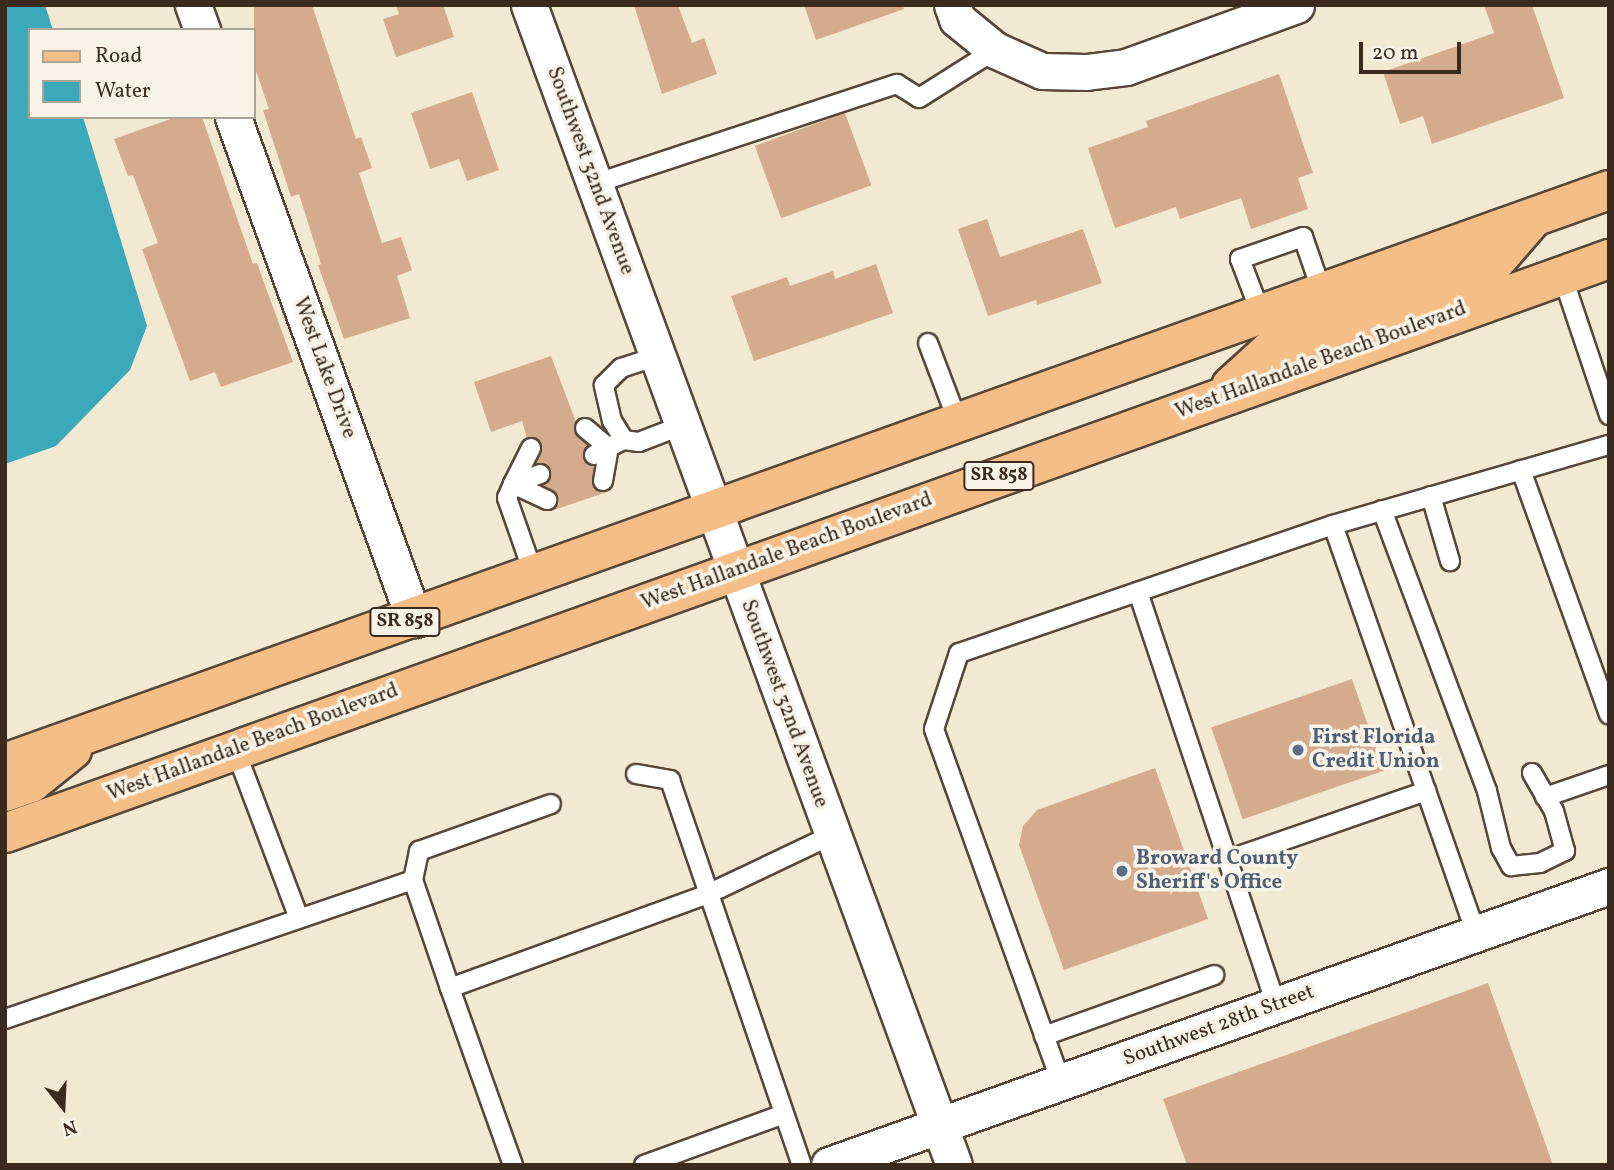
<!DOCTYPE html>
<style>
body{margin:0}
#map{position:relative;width:1614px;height:1170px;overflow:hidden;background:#f1e9d1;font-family:Vollkorn,serif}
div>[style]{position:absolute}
.water>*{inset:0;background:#3ba9ba}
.building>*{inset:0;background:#d5ab8d;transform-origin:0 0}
.roads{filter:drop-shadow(2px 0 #564739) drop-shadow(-2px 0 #564739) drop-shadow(0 2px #564739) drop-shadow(0 -2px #564739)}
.lane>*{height:18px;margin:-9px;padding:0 9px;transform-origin:9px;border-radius:9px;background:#fff}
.street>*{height:35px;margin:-17.5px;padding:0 17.5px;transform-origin:17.5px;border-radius:17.5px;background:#fff}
.primary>*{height:38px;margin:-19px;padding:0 19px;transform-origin:19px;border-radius:19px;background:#f5be86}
.dots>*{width:19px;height:19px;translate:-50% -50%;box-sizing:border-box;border:4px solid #f7f3e8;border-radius:50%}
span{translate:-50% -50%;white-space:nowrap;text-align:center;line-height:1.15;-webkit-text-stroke:7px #f7f3e8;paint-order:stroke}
.shield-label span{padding:2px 5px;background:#f7f3e8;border:2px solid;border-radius:5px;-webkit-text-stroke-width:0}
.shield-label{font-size:19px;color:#3b2a1e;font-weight:700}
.street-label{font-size:21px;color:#3b2a1e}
.service-label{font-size:21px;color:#4e5e75;font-weight:700}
.left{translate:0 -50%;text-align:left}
.frame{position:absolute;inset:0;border:7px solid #3b2a1e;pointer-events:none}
.legend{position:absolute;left:28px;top:28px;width:228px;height:91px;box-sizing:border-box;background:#f7f3e8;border:2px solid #aca397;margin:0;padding:9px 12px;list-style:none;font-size:21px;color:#3b2a1e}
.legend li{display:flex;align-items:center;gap:14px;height:35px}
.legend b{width:35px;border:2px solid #aca397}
.north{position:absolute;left:28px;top:1072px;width:70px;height:70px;-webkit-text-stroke:5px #f7f3e8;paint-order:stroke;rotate:162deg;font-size:19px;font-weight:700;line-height:28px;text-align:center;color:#3b2a1e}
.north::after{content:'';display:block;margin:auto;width:24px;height:32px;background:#3b2a1e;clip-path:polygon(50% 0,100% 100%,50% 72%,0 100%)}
.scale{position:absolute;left:1359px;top:42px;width:102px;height:32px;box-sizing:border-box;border:4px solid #3b2a1e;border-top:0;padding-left:9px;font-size:21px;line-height:24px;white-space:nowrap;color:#3b2a1e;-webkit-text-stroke:5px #f7f3e8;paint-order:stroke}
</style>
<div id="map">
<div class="water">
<i style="clip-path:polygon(5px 5px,45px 5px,53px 30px,30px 30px,30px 117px,83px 117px,147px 326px,130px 370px,56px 446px,5px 464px)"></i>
</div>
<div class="building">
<i style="clip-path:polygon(254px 5px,312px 5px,356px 139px,361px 137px,372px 168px,359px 173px,382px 243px,401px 237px,412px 270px,397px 276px,410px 318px,344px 339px,318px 265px,321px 264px,299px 194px,291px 197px,263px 110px,269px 109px,254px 65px)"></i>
<i style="clip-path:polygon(396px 5px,443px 5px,454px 37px,396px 57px,383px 19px,399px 14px)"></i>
<i style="clip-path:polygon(634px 5px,678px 5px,692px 43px,704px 38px,717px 74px,662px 94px)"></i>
<i style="clip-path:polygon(804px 5px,903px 5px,904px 9px,816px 40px)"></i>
<i style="clip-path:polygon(1484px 5px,1532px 5px,1564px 98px,1432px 144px,1423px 116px,1400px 124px,1383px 72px,1494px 33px)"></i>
<i style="clip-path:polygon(1279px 74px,1313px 173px,1298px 178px,1308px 209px,1251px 229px,1241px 198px,1180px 219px,1176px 207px,1115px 228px,1088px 148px,1148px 127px,1146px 121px)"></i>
<i style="clip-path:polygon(472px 92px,499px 170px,467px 181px,459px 159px,430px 169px,411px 113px)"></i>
<i style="left:845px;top:113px;width:77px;height:96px;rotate:70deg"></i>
<i style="clip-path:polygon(176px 117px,202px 117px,253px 264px,257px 263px,293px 362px,221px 387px,215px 372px,190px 381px,142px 249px,158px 243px,133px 175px,128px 176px,114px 139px)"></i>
<i style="clip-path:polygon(987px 219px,1000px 257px,1083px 229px,1102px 283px,1037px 305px,1036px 300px,988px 316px,958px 229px)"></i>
<i style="clip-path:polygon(876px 264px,893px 313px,754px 361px,731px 296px,787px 277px,790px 286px,833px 271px,835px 279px)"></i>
<i style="clip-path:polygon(551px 356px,576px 422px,575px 433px,588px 445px,583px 455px,587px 464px,594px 466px,593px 485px,600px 492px,607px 492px,554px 510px,559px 504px,558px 494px,543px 485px,551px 477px,550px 469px,543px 463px,536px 463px,541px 452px,541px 442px,535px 438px,527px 438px,522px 421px,491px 432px,474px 382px)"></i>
<i style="left:1352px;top:679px;width:97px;height:149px;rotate:71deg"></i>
<i style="clip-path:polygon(1155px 768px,1208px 919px,1064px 970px,1019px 845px,1023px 826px,1037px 810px)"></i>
<i style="clip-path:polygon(1488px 983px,1553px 1165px,1187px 1165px,1163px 1099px)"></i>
</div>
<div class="roads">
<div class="lane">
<i style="left:594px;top:184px;width:319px;rotate:-18.3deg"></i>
<i style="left:897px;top:84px;width:26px;rotate:32deg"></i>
<i style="left:919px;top:98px;width:90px;rotate:-32.3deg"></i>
<i style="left:1562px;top:275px;width:148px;rotate:71.4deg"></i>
<i style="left:1261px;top:314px;width:59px;rotate:-110.9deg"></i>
<i style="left:1240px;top:259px;width:67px;rotate:-19.2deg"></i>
<i style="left:1303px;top:237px;width:58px;rotate:70.9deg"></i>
<i style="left:928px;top:343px;width:85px;rotate:69.2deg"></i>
<i style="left:585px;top:428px;width:31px;rotate:40deg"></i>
<i style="left:624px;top:440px;width:22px;rotate:-122deg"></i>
<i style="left:612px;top:421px;width:37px;rotate:-103deg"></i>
<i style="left:604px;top:385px;width:24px;rotate:-45deg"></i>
<i style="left:621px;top:368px;width:38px;rotate:-18deg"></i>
<i style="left:531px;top:448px;width:40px;rotate:116.6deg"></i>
<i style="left:513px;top:484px;width:38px;rotate:25deg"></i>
<i style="left:594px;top:455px;width:34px;rotate:-27deg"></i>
<i style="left:624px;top:440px;width:15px;rotate:8deg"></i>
<i style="left:639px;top:442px;width:47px;rotate:-21.1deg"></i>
<i style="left:1521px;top:470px;width:260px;rotate:70.2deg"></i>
<i style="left:603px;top:481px;width:34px;rotate:-80deg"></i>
<i style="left:1431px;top:496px;width:68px;rotate:73.7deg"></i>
<i style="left:1382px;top:510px;width:300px;rotate:69.5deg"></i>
<i style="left:1487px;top:791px;width:59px;rotate:76.2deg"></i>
<i style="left:1501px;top:848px;width:21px;rotate:61deg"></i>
<i style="left:1511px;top:866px;width:29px;rotate:-6deg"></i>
<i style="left:1540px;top:863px;width:28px;rotate:-26deg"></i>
<i style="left:1565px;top:851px;width:41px;rotate:-105.4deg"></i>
<i style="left:1554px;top:811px;width:44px;rotate:-120.1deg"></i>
<i style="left:1333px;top:525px;width:287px;rotate:-16.2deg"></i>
<i style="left:534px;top:575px;width:82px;rotate:-109.3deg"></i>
<i style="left:507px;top:498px;width:15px;rotate:-67deg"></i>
<i style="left:513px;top:484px;width:29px;rotate:-20deg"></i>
<i style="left:1138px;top:592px;width:435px;rotate:71.5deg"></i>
<i style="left:235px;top:749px;width:181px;rotate:69.3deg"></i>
<i style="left:636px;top:774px;width:35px;rotate:10deg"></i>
<i style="left:670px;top:780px;width:407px;rotate:71.1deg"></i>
<i style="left:1545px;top:797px;width:68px;rotate:-19deg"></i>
<i style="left:1227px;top:860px;width:211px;rotate:-19.1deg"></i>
<i style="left:450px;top:988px;width:114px;rotate:-108.9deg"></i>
<i style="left:413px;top:880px;width:30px;rotate:-78deg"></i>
<i style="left:419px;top:851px;width:140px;rotate:-19.6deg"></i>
<i style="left:5px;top:1019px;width:431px;rotate:-18.8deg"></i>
<i style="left:1044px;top:1036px;width:181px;rotate:-19.7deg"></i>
<i style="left:1061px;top:1082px;width:375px;rotate:-109.8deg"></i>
<i style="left:934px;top:729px;width:80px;rotate:-71.8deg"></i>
<i style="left:959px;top:653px;width:395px;rotate:-18.9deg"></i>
<i style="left:1333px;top:525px;width:433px;rotate:70.7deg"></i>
<i style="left:513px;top:1165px;width:188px;rotate:-109.6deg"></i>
<i style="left:450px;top:988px;width:275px;rotate:-20deg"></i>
<i style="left:708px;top:894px;width:137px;rotate:-25.4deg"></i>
<i style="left:644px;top:1165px;width:149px;rotate:-20deg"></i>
</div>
<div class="street">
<i style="left:193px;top:5px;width:27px;rotate:70deg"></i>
<i style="left:529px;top:5px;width:1235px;rotate:69.88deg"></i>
<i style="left:952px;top:5px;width:15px;rotate:70deg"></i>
<i style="left:957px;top:19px;width:49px;rotate:39.2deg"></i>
<i style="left:995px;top:50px;width:51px;rotate:24.1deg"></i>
<i style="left:1042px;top:71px;width:44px;rotate:1.3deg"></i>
<i style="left:1086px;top:72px;width:40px;rotate:-7.1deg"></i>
<i style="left:1126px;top:67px;width:181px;rotate:-20deg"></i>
<i style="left:233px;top:117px;width:534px;rotate:70.17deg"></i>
<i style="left:829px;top:1165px;width:828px;rotate:-19.68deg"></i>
</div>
<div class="primary">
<i style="left:1231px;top:386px;width:61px;rotate:-42.3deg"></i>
<i style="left:1276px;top:345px;width:225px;rotate:-19.5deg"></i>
<i style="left:1488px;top:270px;width:67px;rotate:-49.2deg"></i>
<i style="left:5px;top:763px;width:1703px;rotate:-19.66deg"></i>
<i style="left:5px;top:792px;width:28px;rotate:-19deg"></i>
<i style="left:31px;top:783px;width:53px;rotate:-38.8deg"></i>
<i style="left:5px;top:833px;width:1704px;rotate:-19.69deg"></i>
</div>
</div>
<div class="dots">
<i style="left:1298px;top:750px;background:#5c6f8a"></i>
<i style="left:1122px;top:871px;background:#5c6f8a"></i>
</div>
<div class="shield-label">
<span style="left:999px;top:476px">SR 858</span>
<span style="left:405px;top:622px">SR 858</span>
</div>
<div class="street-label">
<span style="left:590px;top:171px;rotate:70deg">Southwest 32nd Avenue</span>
<span style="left:1321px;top:361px;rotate:-20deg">West Hallandale Beach Boulevard</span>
<span style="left:324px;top:368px;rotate:70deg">West Lake Drive</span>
<span style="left:787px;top:552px;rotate:-20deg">West Hallandale Beach Boulevard</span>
<span style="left:784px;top:704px;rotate:70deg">Southwest 32nd Avenue</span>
<span style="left:253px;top:743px;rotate:-20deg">West Hallandale Beach Boulevard</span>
<span style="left:1219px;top:1026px;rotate:-20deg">Southwest 28th Street</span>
</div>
<div class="service-label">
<span class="left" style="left:1312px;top:750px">First Florida<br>Credit Union</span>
<span class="left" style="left:1136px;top:871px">Broward County<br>Sheriff's Office</span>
</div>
<div class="frame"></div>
<ul class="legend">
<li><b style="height:9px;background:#f5be86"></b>Road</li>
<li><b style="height:19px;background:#3ba9ba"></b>Water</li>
</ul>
<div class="north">N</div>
<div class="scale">20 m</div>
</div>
